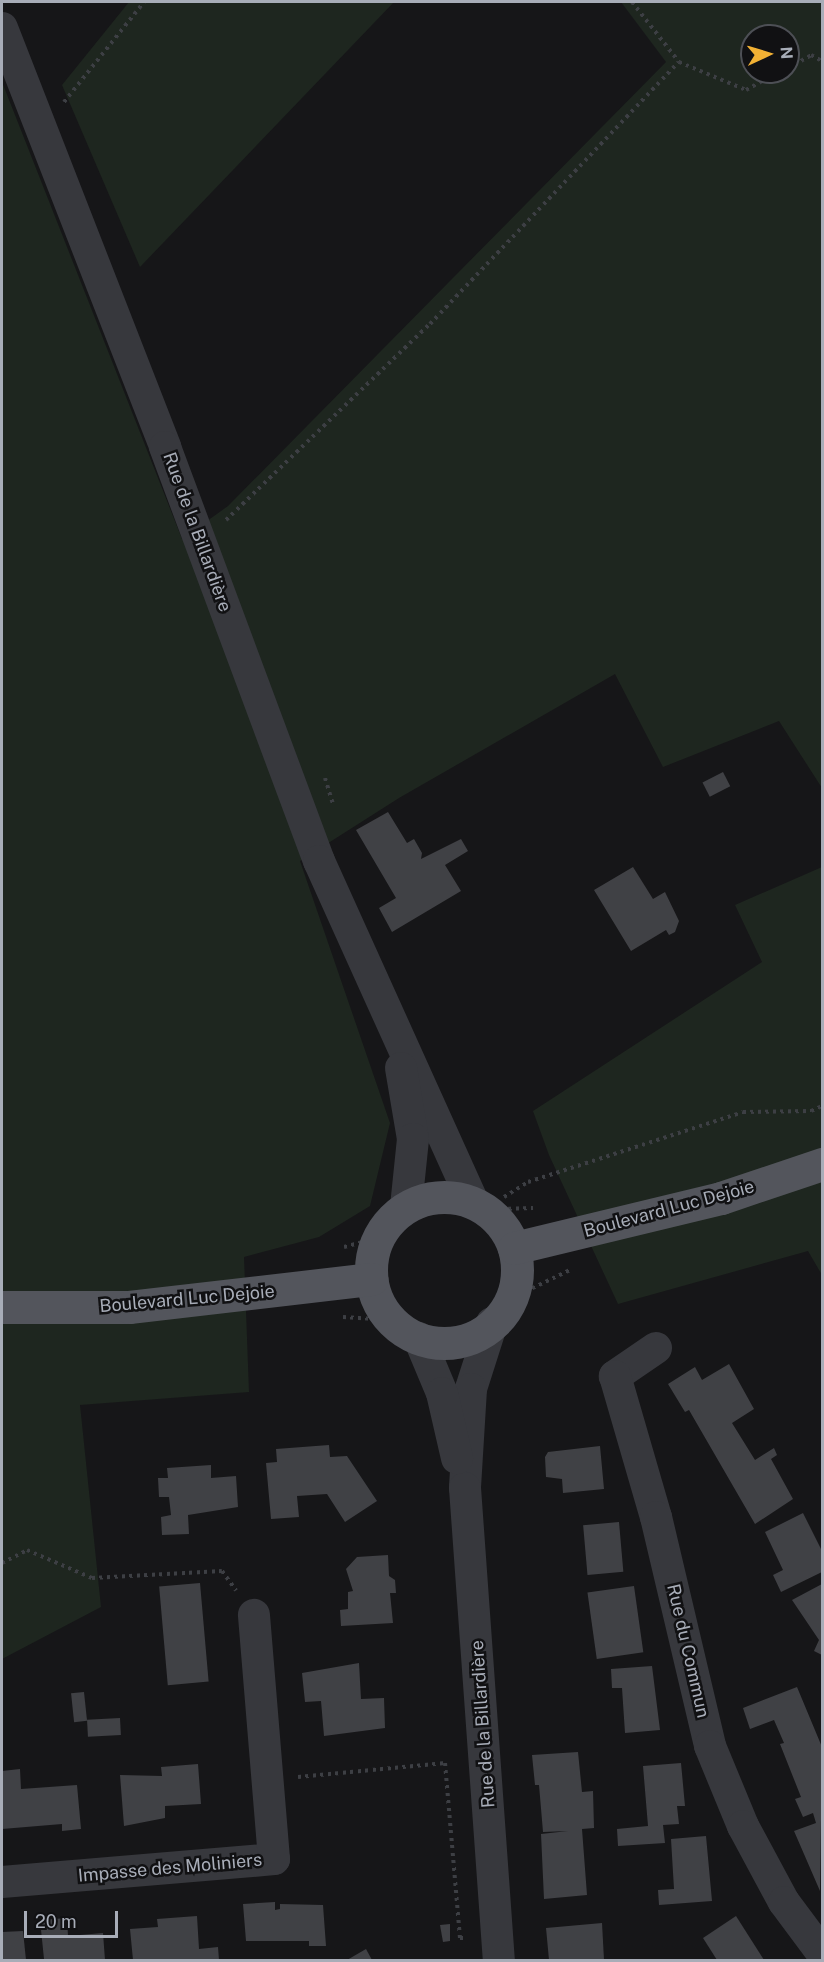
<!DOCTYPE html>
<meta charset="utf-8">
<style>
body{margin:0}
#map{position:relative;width:824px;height:1962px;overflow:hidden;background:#161618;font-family:"Public Sans",sans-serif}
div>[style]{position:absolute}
.green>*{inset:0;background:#1e261f}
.building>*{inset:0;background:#404145;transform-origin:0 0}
.path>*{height:4px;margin-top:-2px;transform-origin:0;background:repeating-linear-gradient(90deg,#3d3f44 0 3px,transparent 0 7.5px)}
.minor>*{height:32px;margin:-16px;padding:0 16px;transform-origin:16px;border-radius:16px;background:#37383d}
.major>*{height:33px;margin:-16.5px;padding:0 16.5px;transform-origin:16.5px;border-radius:16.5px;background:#53555c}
.major>.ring{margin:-16.5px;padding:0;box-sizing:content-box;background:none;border:33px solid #53555c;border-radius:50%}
span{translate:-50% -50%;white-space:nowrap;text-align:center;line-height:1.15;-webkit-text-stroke:5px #111113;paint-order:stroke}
.street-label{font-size:18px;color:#a8adb8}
.frame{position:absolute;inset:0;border:3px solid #a8adb8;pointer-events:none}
.north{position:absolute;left:740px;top:24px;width:60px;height:60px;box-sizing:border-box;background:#111113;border:2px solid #4d4f55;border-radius:50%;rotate:86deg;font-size:16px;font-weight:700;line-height:24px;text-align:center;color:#a8adb8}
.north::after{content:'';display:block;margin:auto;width:21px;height:27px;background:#f2b134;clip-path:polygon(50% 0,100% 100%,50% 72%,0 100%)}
.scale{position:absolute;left:24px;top:1911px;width:94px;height:27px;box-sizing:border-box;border:3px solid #a8adb8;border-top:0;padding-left:8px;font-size:18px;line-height:21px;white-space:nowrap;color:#a8adb8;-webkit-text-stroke:4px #111113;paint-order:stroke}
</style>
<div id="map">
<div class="green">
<i style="clip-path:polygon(129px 2px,394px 2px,140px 267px,62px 85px)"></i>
<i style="clip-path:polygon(evenodd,621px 2px,822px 2px,822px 788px,779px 721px,663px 767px,615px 674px,399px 798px,300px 861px,390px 1123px,370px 1206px,319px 1237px,244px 1257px,249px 1392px,80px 1405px,101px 1607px,2px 1659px,2px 82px,182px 539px,228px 506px,666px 62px,621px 2px,752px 36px,788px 36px,788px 72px,752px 72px,752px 36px)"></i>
<i style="clip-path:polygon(822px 867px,822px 1275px,808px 1251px,618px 1304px,549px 1155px,533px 1111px,762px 962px,735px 905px)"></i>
</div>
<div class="building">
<i style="left:723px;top:772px;width:16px;height:23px;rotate:63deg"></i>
<i style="clip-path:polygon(388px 812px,407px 843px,414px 839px,422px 853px,421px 859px,461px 839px,468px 851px,445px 865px,461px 891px,392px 932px,379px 908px,396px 898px,356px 830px)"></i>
<i style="clip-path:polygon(633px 867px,653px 899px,665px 892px,679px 921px,675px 932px,669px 935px,666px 930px,631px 951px,594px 890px)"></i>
<i style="clip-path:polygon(729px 1364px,754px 1409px,732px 1423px,755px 1460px,774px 1448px,777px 1455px,771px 1459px,793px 1499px,755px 1524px,689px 1410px,685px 1412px,668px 1384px,695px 1367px,702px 1380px)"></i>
<i style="clip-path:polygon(329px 1445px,330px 1457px,347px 1456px,377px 1501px,345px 1522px,327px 1494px,297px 1496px,299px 1517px,271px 1519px,266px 1463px,277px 1462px,276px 1449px)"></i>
<i style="clip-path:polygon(600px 1446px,604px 1489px,563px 1493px,562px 1479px,546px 1477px,545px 1457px,548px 1452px)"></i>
<i style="clip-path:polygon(211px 1465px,211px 1478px,236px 1476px,238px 1507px,188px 1515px,189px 1534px,162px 1535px,161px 1517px,171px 1515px,169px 1497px,159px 1497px,158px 1478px,168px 1478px,167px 1468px)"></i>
<i style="clip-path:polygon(803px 1513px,822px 1551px,822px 1572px,781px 1592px,773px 1575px,783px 1570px,765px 1532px)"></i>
<i style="left:619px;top:1522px;width:50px;height:36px;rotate:85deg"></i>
<i style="clip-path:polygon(388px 1555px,389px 1576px,395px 1580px,396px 1593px,390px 1593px,393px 1623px,341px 1626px,340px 1610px,348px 1609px,348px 1592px,353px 1591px,346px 1569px,357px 1557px)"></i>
<i style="left:200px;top:1583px;width:99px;height:41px;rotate:85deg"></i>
<i style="clip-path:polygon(822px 1584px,822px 1655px,814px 1651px,819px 1640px,792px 1600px)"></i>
<i style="left:634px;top:1586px;width:67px;height:47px;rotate:82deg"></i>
<i style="clip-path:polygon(359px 1663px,361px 1699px,384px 1698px,385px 1728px,324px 1736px,321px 1701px,305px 1702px,302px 1673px)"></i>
<i style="clip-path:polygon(652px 1666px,660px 1730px,625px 1733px,622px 1688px,612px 1688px,611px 1669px)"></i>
<i style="clip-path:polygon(797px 1687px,822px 1747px,820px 1891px,794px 1831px,816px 1823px,813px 1813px,803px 1817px,795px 1799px,801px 1797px,780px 1744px,784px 1743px,774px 1720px,750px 1729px,743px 1708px)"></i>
<i style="left:84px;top:1692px;width:29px;height:13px;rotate:84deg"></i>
<i style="left:120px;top:1718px;width:17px;height:33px;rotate:87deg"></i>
<i style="clip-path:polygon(578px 1752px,582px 1792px,593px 1791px,594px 1828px,582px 1829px,587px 1895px,544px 1899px,541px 1834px,568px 1831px,543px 1832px,539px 1785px,535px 1785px,532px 1755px)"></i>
<i style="clip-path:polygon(681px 1763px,685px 1806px,677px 1806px,679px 1824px,663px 1825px,665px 1843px,618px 1846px,617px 1829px,648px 1826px,643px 1766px)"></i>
<i style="clip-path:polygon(198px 1764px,201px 1804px,165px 1806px,165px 1818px,124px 1826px,120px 1775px,162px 1776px,161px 1767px)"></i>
<i style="clip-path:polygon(20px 1769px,21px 1789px,77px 1785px,81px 1829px,62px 1831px,62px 1824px,2px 1829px,2px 1771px)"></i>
<i style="clip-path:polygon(706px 1836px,712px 1901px,659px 1905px,658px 1890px,674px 1889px,671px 1839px)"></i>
<i style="clip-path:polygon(275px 1902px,275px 1910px,280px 1909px,280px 1904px,323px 1905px,326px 1946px,309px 1946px,309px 1941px,246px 1941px,243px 1904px)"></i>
<i style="clip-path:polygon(197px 1916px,199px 1949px,218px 1947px,219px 1960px,133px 1960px,130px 1929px,158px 1927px,157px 1919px)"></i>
<i style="clip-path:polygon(736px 1916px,764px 1960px,717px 1960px,703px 1938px)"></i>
<i style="clip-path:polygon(67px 1918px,68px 1936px,103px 1933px,105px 1960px,44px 1959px,40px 1920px)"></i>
<i style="clip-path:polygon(602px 1923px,604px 1960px,549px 1960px,546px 1928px)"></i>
<i style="clip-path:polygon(450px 1924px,450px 1941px,443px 1942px,440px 1925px)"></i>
<i style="clip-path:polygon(23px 1931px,26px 1960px,2px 1960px,2px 1932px)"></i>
<i style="clip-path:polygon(366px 1949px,372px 1960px,347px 1960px)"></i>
</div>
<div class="path">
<i style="left:632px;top:2px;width:76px;rotate:51.9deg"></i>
<i style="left:679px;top:62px;width:73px;rotate:22.7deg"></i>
<i style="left:746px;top:90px;width:38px;rotate:-29deg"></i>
<i style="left:788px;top:68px;width:26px;rotate:-29deg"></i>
<i style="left:811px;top:55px;width:13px;rotate:29deg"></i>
<i style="left:64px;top:102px;width:128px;rotate:-51.3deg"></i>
<i style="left:226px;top:520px;width:283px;rotate:-43.9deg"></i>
<i style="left:430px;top:324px;width:361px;rotate:-46.5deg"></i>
<i style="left:325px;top:778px;width:28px;rotate:73deg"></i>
<i style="left:504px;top:1197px;width:28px;rotate:-32deg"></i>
<i style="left:528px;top:1182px;width:226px;rotate:-18deg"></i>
<i style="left:743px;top:1112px;width:68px;rotate:-0.8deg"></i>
<i style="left:811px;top:1111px;width:12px;rotate:-24deg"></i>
<i style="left:501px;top:1209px;width:32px;rotate:-2deg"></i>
<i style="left:344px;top:1247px;width:35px;rotate:-15deg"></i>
<i style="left:512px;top:1298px;width:64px;rotate:-25.8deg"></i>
<i style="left:343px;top:1317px;width:48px;rotate:3.6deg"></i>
<i style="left:2px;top:1563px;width:28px;rotate:-27deg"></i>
<i style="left:27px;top:1550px;width:71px;rotate:23.3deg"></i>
<i style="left:92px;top:1578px;width:130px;rotate:-3.1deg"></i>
<i style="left:222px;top:1571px;width:24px;rotate:54deg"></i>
<i style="left:298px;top:1777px;width:148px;rotate:-5.4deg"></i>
<i style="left:445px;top:1763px;width:176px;rotate:85.1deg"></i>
<i style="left:460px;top:1938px;width:5px"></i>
</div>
<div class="minor">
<i style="left:2px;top:28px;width:450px;rotate:68.7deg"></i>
<i style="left:165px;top:447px;width:442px;rotate:69.6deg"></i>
<i style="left:319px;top:861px;width:374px;rotate:65.7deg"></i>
<i style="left:401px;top:1068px;width:72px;rotate:80.4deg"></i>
<i style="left:413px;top:1139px;width:68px;rotate:95.9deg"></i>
<i style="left:492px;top:1323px;width:69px;rotate:107.7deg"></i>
<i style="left:471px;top:1389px;width:99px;rotate:93.5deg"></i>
<i style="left:465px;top:1488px;width:473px;rotate:85.9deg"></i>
<i style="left:419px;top:1338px;width:60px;rotate:67.3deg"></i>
<i style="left:442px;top:1393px;width:67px;rotate:77deg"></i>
<i style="left:656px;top:1348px;width:50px;rotate:145.7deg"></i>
<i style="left:615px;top:1376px;width:147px;rotate:73.8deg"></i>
<i style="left:656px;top:1517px;width:235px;rotate:76.7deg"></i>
<i style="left:710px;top:1746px;width:87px;rotate:67.6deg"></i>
<i style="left:743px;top:1826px;width:86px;rotate:61.7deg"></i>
<i style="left:784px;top:1902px;width:64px;rotate:53.3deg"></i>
<i style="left:2px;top:1882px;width:273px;rotate:-4.8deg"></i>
<i style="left:274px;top:1859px;width:245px;rotate:-94.7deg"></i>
</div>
<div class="major">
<i class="ring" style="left:371px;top:1197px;width:113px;height:113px"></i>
<i style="left:514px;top:1248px;width:213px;rotate:-13.6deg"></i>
<i style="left:721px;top:1198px;width:107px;rotate:-18.6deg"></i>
<i style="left:2px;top:1307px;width:127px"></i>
<i style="left:129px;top:1307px;width:244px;rotate:-6.6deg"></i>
</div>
<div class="street-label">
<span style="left:197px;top:532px;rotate:70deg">Rue de la Billardière</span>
<span style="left:669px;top:1209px;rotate:-15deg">Boulevard Luc Dejoie</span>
<span style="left:187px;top:1299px;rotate:-5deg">Boulevard Luc Dejoie</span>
<span style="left:688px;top:1651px;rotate:77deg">Rue du Commun</span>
<span style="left:483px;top:1724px;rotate:-94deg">Rue de la Billardière</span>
<span style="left:170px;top:1868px;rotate:-5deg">Impasse des Moliniers</span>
</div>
<div class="frame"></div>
<div class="north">N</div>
<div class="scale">20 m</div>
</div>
